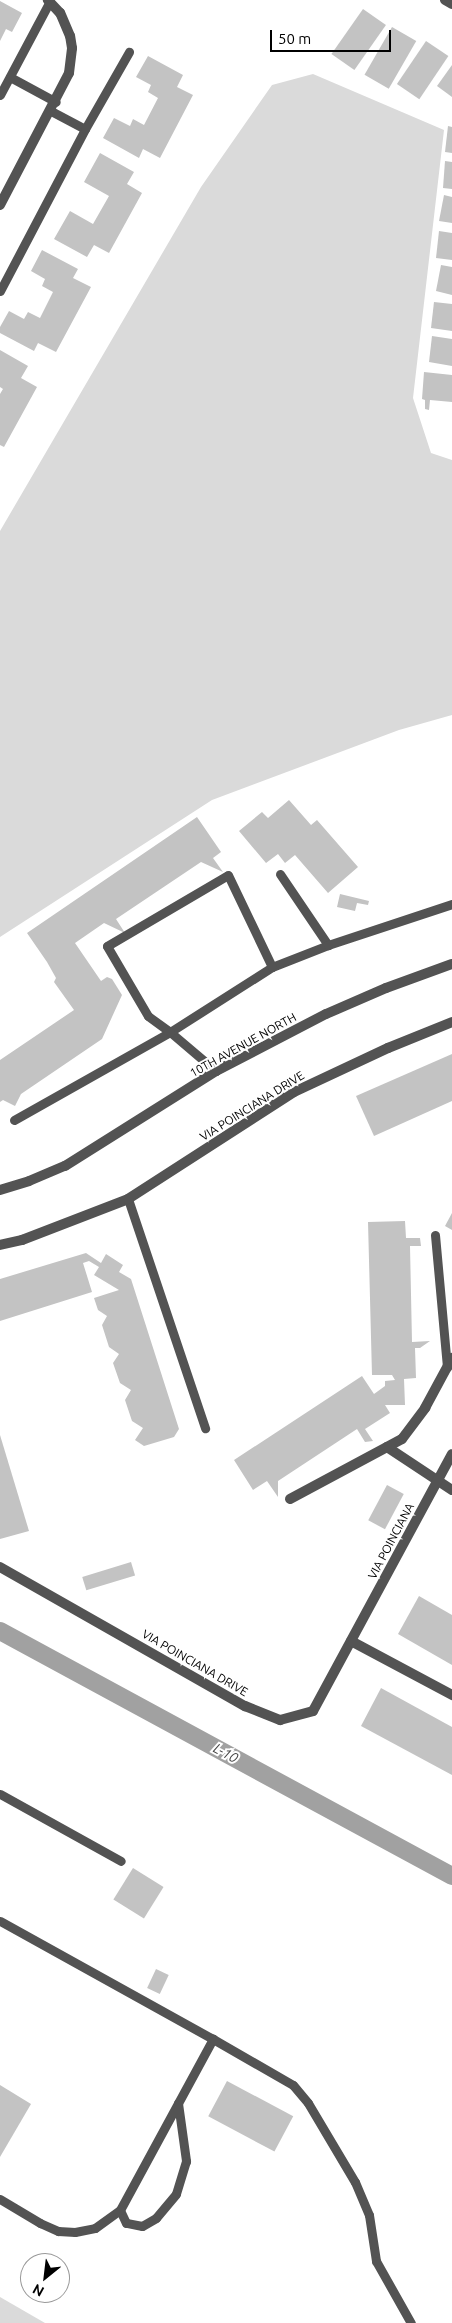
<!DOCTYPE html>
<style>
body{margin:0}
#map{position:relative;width:452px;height:2323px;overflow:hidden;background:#fff;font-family:Ubuntu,sans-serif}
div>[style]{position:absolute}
.green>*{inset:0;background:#dadada}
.canal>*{height:18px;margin:-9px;padding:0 9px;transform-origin:9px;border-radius:9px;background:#a1a1a1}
.building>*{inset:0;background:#c3c3c3;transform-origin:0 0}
.service>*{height:9px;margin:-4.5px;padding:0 4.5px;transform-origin:4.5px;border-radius:4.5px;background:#535353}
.minor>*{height:10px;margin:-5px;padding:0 5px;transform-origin:5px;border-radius:5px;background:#535353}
.tertiary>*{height:10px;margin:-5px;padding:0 5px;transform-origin:5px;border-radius:5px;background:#535353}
span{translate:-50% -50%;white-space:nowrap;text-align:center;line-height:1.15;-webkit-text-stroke:4px #fff;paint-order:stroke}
.street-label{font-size:12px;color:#000}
.water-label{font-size:14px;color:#424242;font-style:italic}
.north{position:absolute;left:20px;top:2253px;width:50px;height:50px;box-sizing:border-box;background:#fff;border:1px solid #999;border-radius:50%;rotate:209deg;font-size:14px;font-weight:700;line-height:20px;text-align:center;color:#000}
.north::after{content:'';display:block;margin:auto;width:18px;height:22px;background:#000;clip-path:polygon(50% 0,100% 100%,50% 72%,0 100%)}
.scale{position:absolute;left:270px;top:30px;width:121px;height:22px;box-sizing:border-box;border:2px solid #000;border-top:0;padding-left:6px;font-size:15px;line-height:18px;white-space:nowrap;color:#000;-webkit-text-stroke:4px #fff;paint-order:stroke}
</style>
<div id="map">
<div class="green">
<i style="clip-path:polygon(313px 74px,444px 130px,413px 398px,431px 453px,452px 460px,452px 715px,399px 730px,212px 800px,0 937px,0 531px,201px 187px,272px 85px)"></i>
<i style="clip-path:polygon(0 2297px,45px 2323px,0 2323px)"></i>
</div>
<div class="canal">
<i style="left:0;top:1631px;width:514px;rotate:28.46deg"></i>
</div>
<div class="building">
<i style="clip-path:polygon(0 1px,22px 13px,12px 32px,6px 29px,0 41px)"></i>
<i style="left:363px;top:9px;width:28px;height:55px;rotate:35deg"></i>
<i style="left:392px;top:27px;width:28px;height:55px;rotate:30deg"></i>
<i style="left:426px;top:41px;width:27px;height:52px;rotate:34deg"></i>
<i style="clip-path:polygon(148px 56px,183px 75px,177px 87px,193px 95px,160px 158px,143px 149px,139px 158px,103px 138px,114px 118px,130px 126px,133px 119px,144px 125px,158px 98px,148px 92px,151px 85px,136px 77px)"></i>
<i style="clip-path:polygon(452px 65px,452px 97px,437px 86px)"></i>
<i style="clip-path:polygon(448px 126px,452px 127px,452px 153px,445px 152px)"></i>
<i style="clip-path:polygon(100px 153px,134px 172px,127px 184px,142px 193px,109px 253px,94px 245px,87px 257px,54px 239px,70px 211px,93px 224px,109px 196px,84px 182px)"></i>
<i style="clip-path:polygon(445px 161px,452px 162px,452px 189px,443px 188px)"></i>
<i style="clip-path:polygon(444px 195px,452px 197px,452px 223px,439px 221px)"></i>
<i style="clip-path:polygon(439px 231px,452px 233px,452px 260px,436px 258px)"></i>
<i style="clip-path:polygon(42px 250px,78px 269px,73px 278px,91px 287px,56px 352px,38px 343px,34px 351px,0 333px,0 327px,9px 311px,24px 319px,28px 312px,40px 318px,53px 292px,42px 286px,45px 279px,31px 271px)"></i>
<i style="clip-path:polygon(441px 265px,452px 267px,452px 295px,436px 291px)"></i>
<i style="clip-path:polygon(434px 302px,452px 304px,452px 331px,431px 328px)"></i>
<i style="clip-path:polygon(432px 336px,452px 339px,452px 366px,429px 362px)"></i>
<i style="clip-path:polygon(0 350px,28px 366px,21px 378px,37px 387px,4px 447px,0 445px,0 394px,3px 389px,0 387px)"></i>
<i style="clip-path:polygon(424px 372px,452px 375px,452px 402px,430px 400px,429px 410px,425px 409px,425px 400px,422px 399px)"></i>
<i style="clip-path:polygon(289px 800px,311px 825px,317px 820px,358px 867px,328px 893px,295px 855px,285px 863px,278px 854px,266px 863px,239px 831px,262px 812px,268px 818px)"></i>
<i style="clip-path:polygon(197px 817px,221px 852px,213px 858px,223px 872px,201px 862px,116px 919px,125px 933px,104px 923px,75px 943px,101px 981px,107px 977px,112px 979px,122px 995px,102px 1039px,21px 1094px,15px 1106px,3px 1100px,0 1102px,0 1060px,74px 1010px,54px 982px,56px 978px,47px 962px,27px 933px)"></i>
<i style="clip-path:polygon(340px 894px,369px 901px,368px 905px,357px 903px,355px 911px,337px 907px)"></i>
<i style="clip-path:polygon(452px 1054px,452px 1101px,374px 1136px,356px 1096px)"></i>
<i style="clip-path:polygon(452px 1213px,452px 1230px,445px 1226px)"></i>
<i style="clip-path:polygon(405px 1221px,406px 1238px,420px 1238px,421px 1246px,410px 1246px,412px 1342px,430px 1341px,420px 1348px,415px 1348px,416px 1378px,404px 1379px,405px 1405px,385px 1405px,390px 1413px,365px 1429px,373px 1441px,365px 1442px,357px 1429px,278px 1481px,278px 1497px,267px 1481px,253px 1490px,234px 1460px,362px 1376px,374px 1394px,385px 1386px,385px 1381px,395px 1380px,392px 1375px,372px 1375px,368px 1222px)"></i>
<i style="clip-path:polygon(86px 1253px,101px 1263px,106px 1254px,123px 1265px,119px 1272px,131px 1279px,179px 1429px,174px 1437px,144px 1446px,135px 1440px,143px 1428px,132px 1421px,125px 1400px,131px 1390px,120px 1383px,113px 1363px,119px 1354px,109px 1347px,102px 1325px,107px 1316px,98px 1310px,94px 1298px,119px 1290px,94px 1275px,99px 1267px,89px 1261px,83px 1263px,92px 1292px,0 1321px,0 1279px)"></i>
<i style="clip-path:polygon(0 1435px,29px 1531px,0 1539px)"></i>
<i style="left:387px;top:1485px;width:19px;height:40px;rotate:28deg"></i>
<i style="left:131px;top:1562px;width:14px;height:51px;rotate:73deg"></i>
<i style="clip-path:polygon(419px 1596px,452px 1615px,452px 1665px,398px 1634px)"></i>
<i style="clip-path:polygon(381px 1688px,452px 1727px,452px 1775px,361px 1726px)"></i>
<i style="left:133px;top:1868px;width:36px;height:37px;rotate:32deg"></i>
<i style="left:156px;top:1969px;width:14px;height:21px;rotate:25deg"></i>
<i style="left:227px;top:2081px;width:75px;height:40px;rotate:28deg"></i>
<i style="clip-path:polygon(0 2085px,31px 2104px,0 2157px)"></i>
</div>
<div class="service">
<i style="left:10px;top:77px;width:52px;rotate:28.5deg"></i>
<i style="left:0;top:95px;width:106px;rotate:-62deg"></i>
<i style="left:51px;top:111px;width:38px;rotate:28deg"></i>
<i style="left:0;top:291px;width:183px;rotate:-62.3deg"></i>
<i style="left:85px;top:129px;width:89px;rotate:-60.3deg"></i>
<i style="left:280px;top:874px;width:86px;rotate:55.9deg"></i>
<i style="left:216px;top:1071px;width:60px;rotate:-139.7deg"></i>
<i style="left:170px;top:1032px;width:121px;rotate:-32.5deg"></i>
<i style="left:272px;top:967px;width:60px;rotate:-21.4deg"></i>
<i style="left:328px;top:945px;width:131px;rotate:-18.3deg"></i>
<i style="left:14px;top:1120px;width:179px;rotate:-29.4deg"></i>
<i style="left:170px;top:1032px;width:27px;rotate:-144deg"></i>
<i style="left:148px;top:1016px;width:81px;rotate:-120.4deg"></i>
<i style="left:107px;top:946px;width:140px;rotate:-30.4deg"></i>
<i style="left:228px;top:875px;width:102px;rotate:64.4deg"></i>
<i style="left:128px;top:1199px;width:242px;rotate:71.4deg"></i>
<i style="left:435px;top:1235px;width:133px;rotate:84.8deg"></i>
<i style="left:0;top:1794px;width:138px;rotate:29deg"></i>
<i style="left:0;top:1921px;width:244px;rotate:29deg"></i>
<i style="left:178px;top:2103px;width:59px;rotate:82.1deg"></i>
<i style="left:186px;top:2161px;width:34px;rotate:107deg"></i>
<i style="left:176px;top:2194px;width:31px;rotate:130deg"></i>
<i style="left:156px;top:2218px;width:16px;rotate:150deg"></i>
<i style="left:142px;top:2226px;width:16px;rotate:-169deg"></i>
<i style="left:126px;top:2223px;width:14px;rotate:-115deg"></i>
<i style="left:120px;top:2210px;width:195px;rotate:-61.5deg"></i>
<i style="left:213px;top:2039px;width:92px;rotate:29.9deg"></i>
<i style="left:293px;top:2085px;width:23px;rotate:50deg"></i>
<i style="left:308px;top:2103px;width:92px;rotate:59.3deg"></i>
<i style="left:355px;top:2182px;width:36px;rotate:67deg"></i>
<i style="left:369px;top:2215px;width:47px;rotate:81.3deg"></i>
<i style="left:376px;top:2261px;width:71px;rotate:60.6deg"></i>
<i style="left:0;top:2199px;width:47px;rotate:31deg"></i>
<i style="left:40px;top:2223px;width:20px;rotate:24deg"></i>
<i style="left:58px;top:2231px;width:17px;rotate:3deg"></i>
<i style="left:75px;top:2232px;width:20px;rotate:-11deg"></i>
<i style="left:95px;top:2228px;width:31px;rotate:-36deg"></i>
</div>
<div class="minor">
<i style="left:445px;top:0;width:8px;rotate:30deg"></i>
<i style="left:0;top:205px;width:149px;rotate:-62.4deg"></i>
<i style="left:69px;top:73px;width:25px;rotate:-83deg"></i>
<i style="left:72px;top:48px;width:12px;rotate:-99deg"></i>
<i style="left:70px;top:36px;width:25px;rotate:-113deg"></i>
<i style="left:60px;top:13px;width:18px;rotate:-133deg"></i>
<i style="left:0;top:1245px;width:23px;rotate:-13deg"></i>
<i style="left:22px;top:1240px;width:114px;rotate:-21.1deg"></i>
<i style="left:128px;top:1199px;width:197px;rotate:-32.8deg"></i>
<i style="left:294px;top:1092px;width:104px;rotate:-25.1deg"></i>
<i style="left:388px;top:1048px;width:69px;rotate:-22.1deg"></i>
<i style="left:387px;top:1447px;width:78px;rotate:33.5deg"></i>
<i style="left:290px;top:1499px;width:127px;rotate:-28.2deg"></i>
<i style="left:402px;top:1439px;width:39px;rotate:-53deg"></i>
<i style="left:425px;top:1408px;width:57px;rotate:-61.6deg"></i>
<i style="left:0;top:1567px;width:282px;rotate:29.6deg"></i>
<i style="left:245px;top:1706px;width:38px;rotate:22deg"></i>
<i style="left:280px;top:1720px;width:34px;rotate:-15deg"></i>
<i style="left:313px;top:1711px;width:292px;rotate:-61.6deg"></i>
<i style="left:351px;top:1641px;width:115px;rotate:28.1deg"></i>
</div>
<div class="tertiary">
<i style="left:0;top:1190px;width:30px;rotate:-17deg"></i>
<i style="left:29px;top:1181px;width:39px;rotate:-23deg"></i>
<i style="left:65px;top:1166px;width:178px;rotate:-32.2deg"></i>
<i style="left:216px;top:1071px;width:124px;rotate:-27.4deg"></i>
<i style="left:326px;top:1014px;width:65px;rotate:-23.4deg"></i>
<i style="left:386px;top:988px;width:70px;rotate:-20deg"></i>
</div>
<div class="street-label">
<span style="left:243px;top:1045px;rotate:-29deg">10TH AVENUE NORTH</span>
<span style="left:252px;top:1106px;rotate:-32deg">VIA POINCIANA DRIVE</span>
<span style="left:391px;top:1541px;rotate:-62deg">VIA POINCIANA</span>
<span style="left:195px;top:1663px;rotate:30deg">VIA POINCIANA DRIVE</span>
</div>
<div class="water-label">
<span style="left:226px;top:1753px;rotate:28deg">L-10</span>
</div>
<div class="north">N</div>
<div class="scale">50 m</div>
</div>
